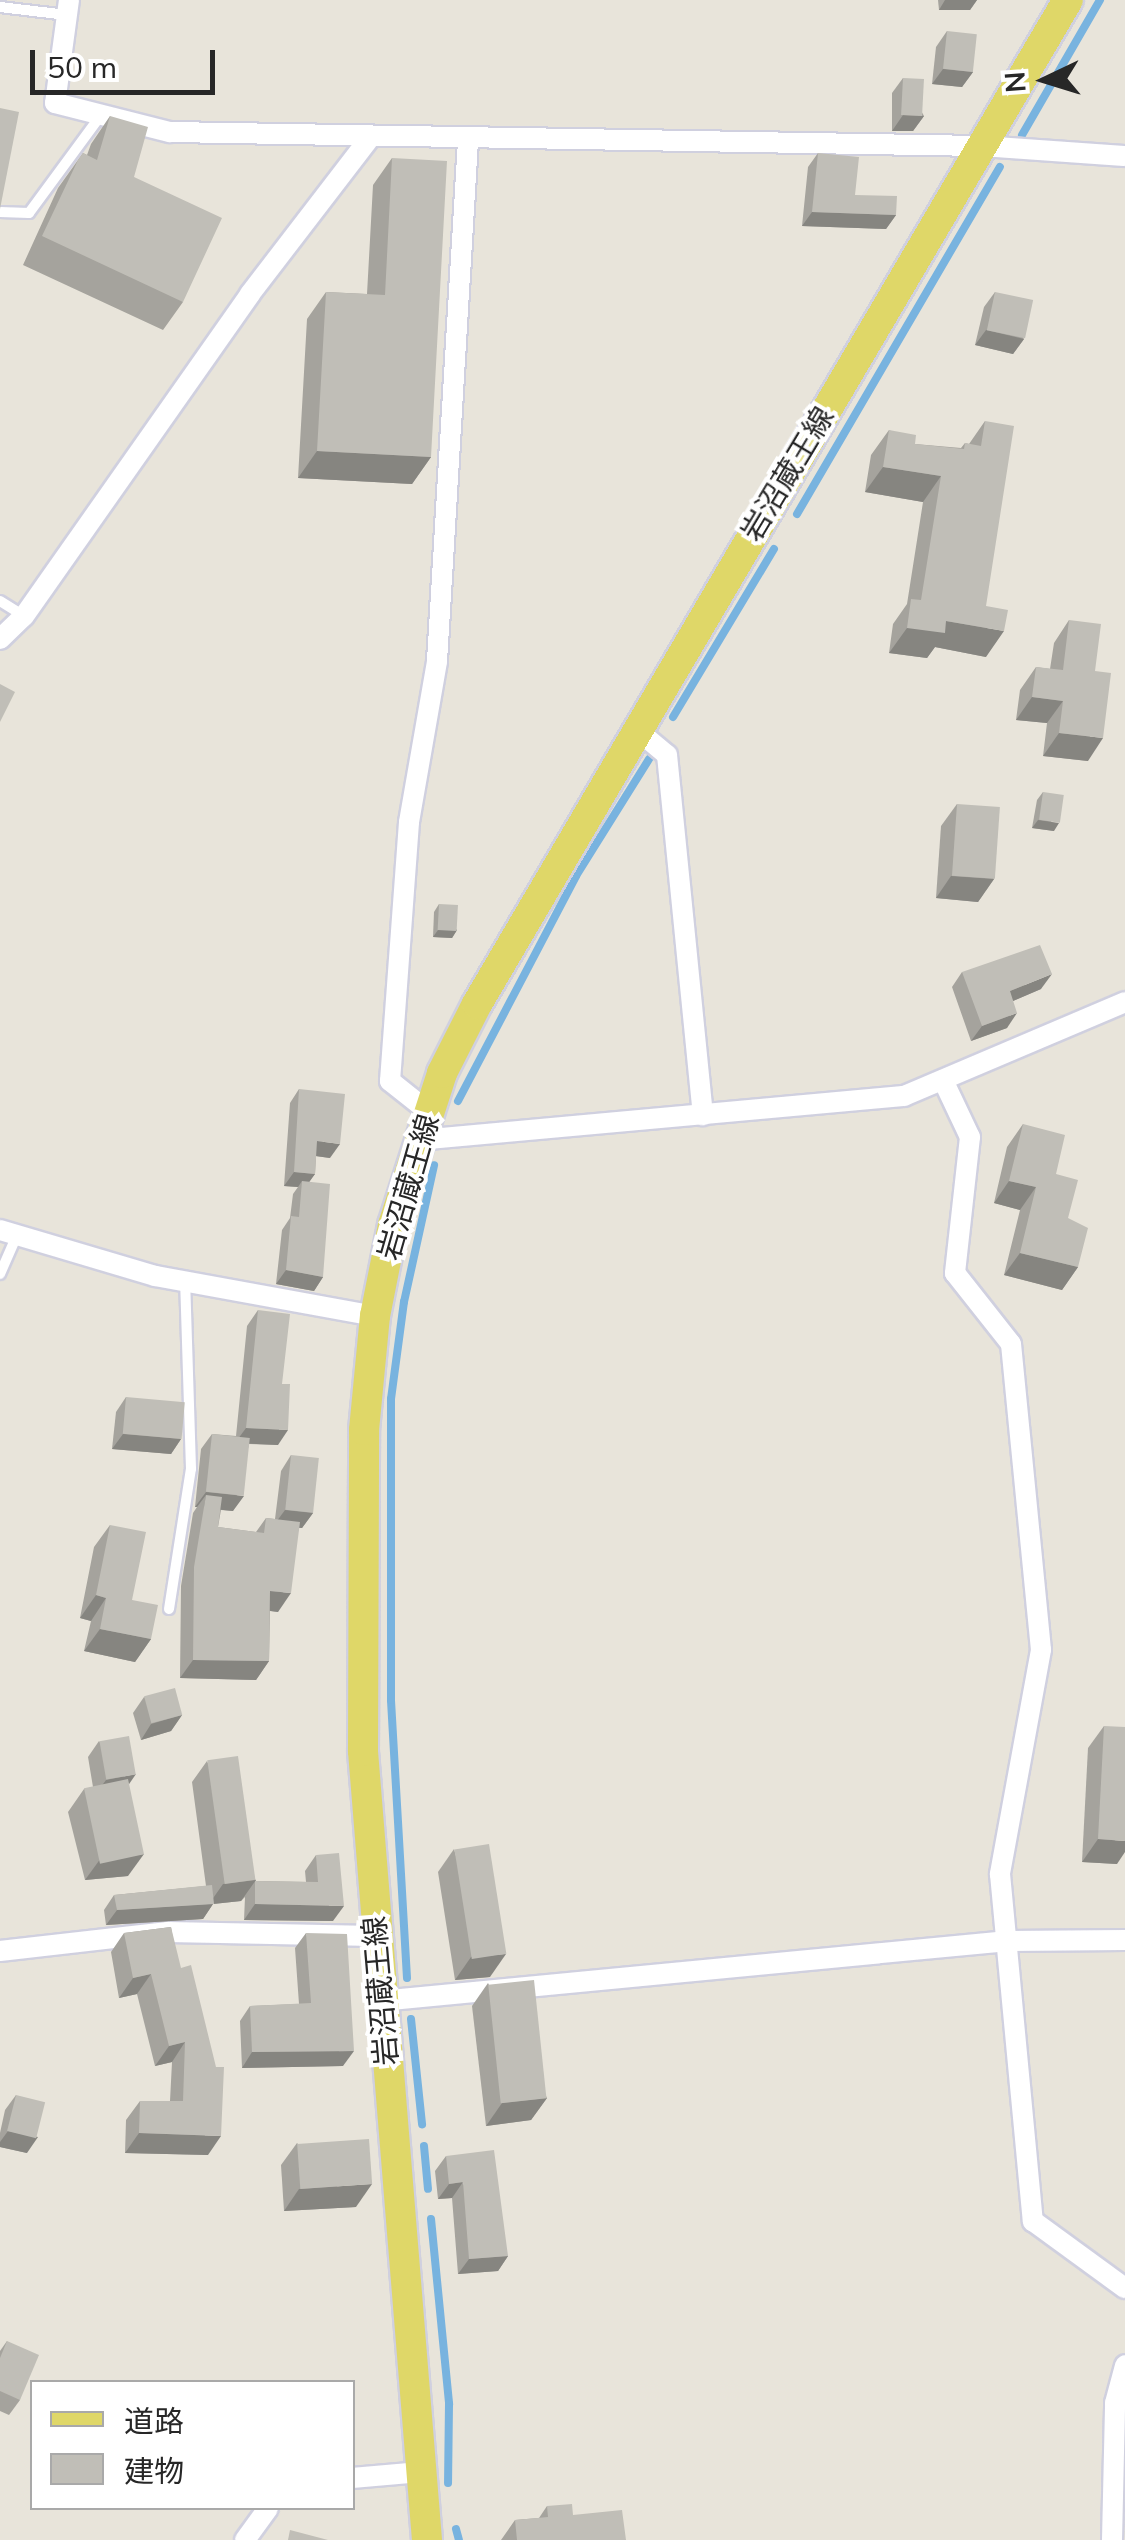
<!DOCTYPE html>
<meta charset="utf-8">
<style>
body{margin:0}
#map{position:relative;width:1125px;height:2540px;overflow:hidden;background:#e8e4da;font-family:Mulish,"Noto Sans JP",sans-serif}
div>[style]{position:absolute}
.stream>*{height:8px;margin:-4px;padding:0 4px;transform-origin:4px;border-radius:4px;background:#78b3df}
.roads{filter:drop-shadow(2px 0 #d0d0df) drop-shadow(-2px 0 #d0d0df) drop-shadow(0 2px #d0d0df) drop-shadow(0 -2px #d0d0df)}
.service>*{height:10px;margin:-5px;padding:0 5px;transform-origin:5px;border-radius:5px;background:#fff}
.minor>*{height:20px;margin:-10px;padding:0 10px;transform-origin:10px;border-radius:10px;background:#fff}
.primary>*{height:30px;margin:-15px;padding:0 15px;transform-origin:15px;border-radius:15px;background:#dfd768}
.wall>*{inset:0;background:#a5a39d}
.shaded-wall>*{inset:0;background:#868580}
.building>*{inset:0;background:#c0beb7;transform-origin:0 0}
span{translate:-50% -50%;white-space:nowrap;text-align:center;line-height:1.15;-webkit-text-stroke:8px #fff;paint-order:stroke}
.street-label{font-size:30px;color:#272727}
.legend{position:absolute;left:30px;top:2380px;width:325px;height:130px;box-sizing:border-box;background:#fff;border:2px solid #a9a9a9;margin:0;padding:12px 18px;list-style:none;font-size:30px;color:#272727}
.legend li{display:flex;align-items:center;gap:20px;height:50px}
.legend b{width:50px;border:2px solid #a9a9a9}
.north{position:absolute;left:995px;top:30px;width:100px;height:100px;-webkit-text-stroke:8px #fff;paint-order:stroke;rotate:266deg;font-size:28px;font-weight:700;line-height:40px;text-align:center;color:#272727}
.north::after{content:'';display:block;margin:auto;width:35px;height:45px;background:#272727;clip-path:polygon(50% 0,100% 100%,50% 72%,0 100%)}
.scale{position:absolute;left:30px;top:50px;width:185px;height:45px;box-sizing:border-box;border:5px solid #272727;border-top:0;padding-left:12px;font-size:30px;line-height:35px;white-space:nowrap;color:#272727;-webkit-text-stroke:8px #fff;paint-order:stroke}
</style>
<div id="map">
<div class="stream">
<i style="left:1022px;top:135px;width:156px;rotate:-60deg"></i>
<i style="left:797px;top:514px;width:402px;rotate:-59.7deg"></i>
<i style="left:673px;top:717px;width:196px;rotate:-59deg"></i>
<i style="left:458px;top:1101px;width:254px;rotate:-62.3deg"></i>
<i style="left:576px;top:876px;width:138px;rotate:-58deg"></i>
<i style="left:407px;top:1978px;width:278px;rotate:-93.3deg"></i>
<i style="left:391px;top:1700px;width:301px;rotate:-90deg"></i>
<i style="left:391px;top:1399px;width:98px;rotate:-82.4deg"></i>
<i style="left:404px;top:1302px;width:140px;rotate:-77.6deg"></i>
<i style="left:411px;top:2019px;width:106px;rotate:84deg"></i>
<i style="left:424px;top:2146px;width:43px;rotate:84.7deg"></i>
<i style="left:431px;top:2219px;width:186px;rotate:84.4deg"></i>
<i style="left:449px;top:2404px;width:79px;rotate:90.7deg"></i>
<i style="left:456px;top:2529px;width:11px;rotate:75deg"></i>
</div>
<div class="roads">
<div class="service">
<i style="left:0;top:7px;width:67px;rotate:6.8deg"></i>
<i style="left:0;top:212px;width:29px;rotate:2deg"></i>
<i style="left:29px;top:213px;width:122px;rotate:-53.7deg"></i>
<i style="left:0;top:601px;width:28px;rotate:32deg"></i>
<i style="left:0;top:1274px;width:43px;rotate:-66.4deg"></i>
<i style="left:169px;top:1609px;width:142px;rotate:-81.1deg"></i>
<i style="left:191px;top:1469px;width:187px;rotate:-91.8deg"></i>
</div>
<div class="minor">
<i style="left:69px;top:0;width:104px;rotate:97.7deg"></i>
<i style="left:55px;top:103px;width:119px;rotate:14.2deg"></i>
<i style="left:170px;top:132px;width:811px;rotate:0.99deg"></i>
<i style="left:981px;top:146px;width:144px;rotate:4deg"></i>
<i style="left:0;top:639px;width:33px;rotate:-44deg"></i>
<i style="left:24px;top:616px;width:393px;rotate:-54.9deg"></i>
<i style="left:250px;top:294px;width:194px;rotate:-52.5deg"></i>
<i style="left:636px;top:729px;width:40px;rotate:40deg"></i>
<i style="left:667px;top:755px;width:362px;rotate:84.3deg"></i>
<i style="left:943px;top:1080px;width:63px;rotate:64.7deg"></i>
<i style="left:970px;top:1137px;width:137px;rotate:96.3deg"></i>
<i style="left:955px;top:1273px;width:90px;rotate:51.7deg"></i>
<i style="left:1011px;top:1344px;width:307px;rotate:84.4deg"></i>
<i style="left:1041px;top:1650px;width:228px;rotate:100.4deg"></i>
<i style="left:1000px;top:1874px;width:349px;rotate:84.6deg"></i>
<i style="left:1033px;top:2221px;width:114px;rotate:36.1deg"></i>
<i style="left:429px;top:1112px;width:50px;rotate:-141.5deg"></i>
<i style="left:390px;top:1081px;width:260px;rotate:-85.8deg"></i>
<i style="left:409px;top:822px;width:163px;rotate:-80.1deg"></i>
<i style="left:437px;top:661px;width:521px;rotate:-86.59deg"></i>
<i style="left:419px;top:1140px;width:487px;rotate:-5.2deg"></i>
<i style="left:904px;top:1096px;width:240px;rotate:-23deg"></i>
<i style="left:0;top:1230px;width:162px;rotate:16.5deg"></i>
<i style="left:155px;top:1276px;width:224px;rotate:10.3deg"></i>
<i style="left:0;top:1951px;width:169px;rotate:-6.5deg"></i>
<i style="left:168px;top:1932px;width:207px;rotate:1.1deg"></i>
<i style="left:380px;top:2001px;width:631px;rotate:-5.46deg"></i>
<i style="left:1008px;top:1941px;width:117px;rotate:-0.5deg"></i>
<i style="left:352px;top:2478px;width:69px;rotate:-5deg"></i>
<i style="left:245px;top:2540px;width:39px;rotate:-54deg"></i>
<i style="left:1112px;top:2540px;width:137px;rotate:-88.7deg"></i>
<i style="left:1115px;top:2403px;width:39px;rotate:-75deg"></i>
</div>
<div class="primary">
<i style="left:427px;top:2540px;width:792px;rotate:-94.64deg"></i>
<i style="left:363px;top:1751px;width:321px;rotate:-89.8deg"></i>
<i style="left:364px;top:1430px;width:115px;rotate:-84.5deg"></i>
<i style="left:375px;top:1316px;width:93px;rotate:-78.8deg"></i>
<i style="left:393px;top:1225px;width:160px;rotate:-72.1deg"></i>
<i style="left:442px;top:1073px;width:77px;rotate:-63.1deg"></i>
<i style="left:477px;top:1004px;width:1165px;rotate:-59.52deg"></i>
</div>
</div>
<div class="wall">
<i style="clip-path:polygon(938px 0,977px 0,970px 10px,939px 10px)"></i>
<i style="clip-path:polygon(947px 31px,973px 72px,962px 87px,932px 84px,936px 47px)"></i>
<i style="clip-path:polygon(903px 78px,924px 116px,913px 131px,892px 131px,892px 93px)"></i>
<i style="clip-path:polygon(110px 116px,183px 302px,163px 330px,23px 265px,58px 188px,83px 153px,87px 155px,91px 144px)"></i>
<i style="clip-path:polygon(818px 153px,855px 195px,896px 215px,886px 229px,802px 226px,808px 167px)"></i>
<i style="clip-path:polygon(392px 158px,431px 457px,412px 484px,298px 478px,307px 319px,326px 292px,367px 294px,373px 185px)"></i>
<i style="clip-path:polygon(995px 292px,1024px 339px,1013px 354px,975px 345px,984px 307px)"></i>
<i style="clip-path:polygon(985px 421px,986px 657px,935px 647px,927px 658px,889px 653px,893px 624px,907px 604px,923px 502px,865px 492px,871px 455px,889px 430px,915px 444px,961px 448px,965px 443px,969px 444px)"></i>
<i style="clip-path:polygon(1069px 620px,1095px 671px,1088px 761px,1043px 756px,1047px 723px,1016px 720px,1020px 690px,1036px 667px,1050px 669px,1054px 643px)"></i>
<i style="clip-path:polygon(1043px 792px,1054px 831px,1032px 828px,1037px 800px)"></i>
<i style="clip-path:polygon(957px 804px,994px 879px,978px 902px,936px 898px,941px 826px)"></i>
<i style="clip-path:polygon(439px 904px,457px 930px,452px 938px,433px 937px,434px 912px)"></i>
<i style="clip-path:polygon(962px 972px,1041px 989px,1013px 1001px,1007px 1028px,971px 1041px,952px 987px)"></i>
<i style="clip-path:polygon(299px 1089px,330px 1158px,316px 1156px,315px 1174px,309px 1181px,323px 1277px,314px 1291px,276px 1284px,282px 1230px,290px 1218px,293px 1194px,298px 1187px,284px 1186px,290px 1103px)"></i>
<i style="clip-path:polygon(1023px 1124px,1056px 1174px,1068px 1218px,1078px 1267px,1062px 1290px,1004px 1275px,1020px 1210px,994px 1203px,1007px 1147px)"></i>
<i style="clip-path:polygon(258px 1310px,282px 1384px,278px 1445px,249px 1444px,233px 1511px,221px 1510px,218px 1527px,256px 1532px,266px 1518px,275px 1519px,281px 1471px,291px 1455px,313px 1513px,302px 1528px,299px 1528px,278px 1612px,270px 1611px,269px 1661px,256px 1680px,180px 1678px,181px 1586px,193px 1513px,197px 1507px,195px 1507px,201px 1449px,212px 1434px,236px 1436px,247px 1326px)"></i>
<i style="clip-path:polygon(126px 1397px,181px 1439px,171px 1454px,112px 1449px,116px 1412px)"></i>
<i style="clip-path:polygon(110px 1525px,132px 1600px,151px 1639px,135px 1662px,84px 1651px,91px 1621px,80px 1618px,94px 1547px)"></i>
<i style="clip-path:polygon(144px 1697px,182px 1715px,171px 1731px,141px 1740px,133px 1713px)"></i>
<i style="clip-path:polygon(1104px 1726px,1117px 1864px,1082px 1862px,1088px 1748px)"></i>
<i style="clip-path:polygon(99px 1741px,129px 1784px,128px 1876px,85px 1880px,68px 1812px,84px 1789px,93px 1787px,88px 1757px)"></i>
<i style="clip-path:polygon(207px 1761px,256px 1881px,306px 1882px,305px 1871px,316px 1855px,333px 1921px,244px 1920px,245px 1897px,241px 1901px,213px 1904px,203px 1919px,106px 1925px,104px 1910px,114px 1895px,206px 1886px,192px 1782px)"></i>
<i style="clip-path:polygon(454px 1849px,490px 1977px,455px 1980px,438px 1872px)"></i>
<i style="clip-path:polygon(171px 1927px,208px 2155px,125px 2153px,126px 2120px,140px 2101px,170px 2101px,172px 2062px,155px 2066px,137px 1994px,119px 1998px,111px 1952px,124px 1933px)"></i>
<i style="clip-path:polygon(306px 1933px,343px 2066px,242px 2068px,240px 2021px,250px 2006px,299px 2004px,295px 1948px)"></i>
<i style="clip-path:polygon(488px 1983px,547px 2098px,531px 2120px,486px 2126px,472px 2006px)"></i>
<i style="clip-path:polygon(16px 2095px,27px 2153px,0 2147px,0 2133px,5px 2110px)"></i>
<i style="clip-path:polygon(297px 2143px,356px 2207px,284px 2211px,281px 2165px)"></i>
<i style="clip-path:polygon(446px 2156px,508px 2256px,498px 2271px,458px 2274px,452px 2198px,438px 2199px,435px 2171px)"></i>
<i style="clip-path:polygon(7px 2341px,20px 2400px,9px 2415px,0 2411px,0 2351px)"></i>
<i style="clip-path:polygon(547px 2506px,573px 2515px,626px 2540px,501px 2540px,515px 2520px,539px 2518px)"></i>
</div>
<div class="shaded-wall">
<i style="clip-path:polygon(945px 0,977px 0,970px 10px,939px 10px)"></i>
<i style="clip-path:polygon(943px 69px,973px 72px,962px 87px,932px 84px)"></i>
<i style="clip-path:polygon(903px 115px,924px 116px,913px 131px,892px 131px)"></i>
<i style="clip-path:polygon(812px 212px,896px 215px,886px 229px,802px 226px)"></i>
<i style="clip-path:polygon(986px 330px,1024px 339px,1013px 354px,975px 345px)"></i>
<i style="clip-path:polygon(317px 451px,431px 457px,412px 484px,298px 478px)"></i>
<i style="clip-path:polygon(883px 467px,941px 476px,923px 502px,865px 492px)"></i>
<i style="clip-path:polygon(946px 621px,1004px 631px,986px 657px,935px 647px,927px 658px,889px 653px,907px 628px)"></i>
<i style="clip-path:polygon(1032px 697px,1063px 701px,1047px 723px,1016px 720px)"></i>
<i style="clip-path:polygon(1059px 733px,1103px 738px,1088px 761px,1043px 756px)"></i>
<i style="clip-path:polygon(1038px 820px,1059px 823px,1054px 831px,1032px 828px)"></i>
<i style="clip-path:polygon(951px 876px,994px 879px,978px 902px,936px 898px)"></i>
<i style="clip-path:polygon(438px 930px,457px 930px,452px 938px,433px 937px)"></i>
<i style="clip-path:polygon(1052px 974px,1041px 989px,999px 1007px,1010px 991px)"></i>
<i style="clip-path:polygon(1017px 1013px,1007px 1028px,971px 1041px,982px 1026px)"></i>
<i style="clip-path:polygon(317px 1141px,340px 1144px,330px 1158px,308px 1155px)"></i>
<i style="clip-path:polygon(294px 1172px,315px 1174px,305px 1188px,302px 1181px,298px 1187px,284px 1186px)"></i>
<i style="clip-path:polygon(1009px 1181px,1036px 1187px,1020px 1210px,994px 1203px)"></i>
<i style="clip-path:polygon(1020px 1253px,1078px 1267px,1062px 1290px,1004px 1275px)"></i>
<i style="clip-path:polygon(286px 1270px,323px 1277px,314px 1291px,276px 1284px)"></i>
<i style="clip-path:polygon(246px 1428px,288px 1430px,278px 1445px,235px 1443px)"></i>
<i style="clip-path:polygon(123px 1434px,181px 1439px,171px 1454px,112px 1449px)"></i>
<i style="clip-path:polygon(206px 1492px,244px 1496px,233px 1511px,204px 1508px,206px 1495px,197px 1507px,195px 1507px)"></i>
<i style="clip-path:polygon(285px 1510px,313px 1513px,302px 1528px,274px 1525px)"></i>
<i style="clip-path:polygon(270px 1591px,291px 1593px,278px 1612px,257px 1609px)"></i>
<i style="clip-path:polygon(96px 1595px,106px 1598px,91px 1621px,80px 1618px)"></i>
<i style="clip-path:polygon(100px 1629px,151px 1639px,135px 1662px,84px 1651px)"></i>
<i style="clip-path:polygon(193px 1660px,269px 1661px,256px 1680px,180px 1678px)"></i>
<i style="clip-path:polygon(182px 1715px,171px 1731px,141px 1740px,151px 1724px)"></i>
<i style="clip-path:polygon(136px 1774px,125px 1790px,95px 1795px,106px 1780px)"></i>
<i style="clip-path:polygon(1098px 1839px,1125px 1841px,1125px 1852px,1117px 1864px,1082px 1862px)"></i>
<i style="clip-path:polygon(144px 1854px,128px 1876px,85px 1880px,101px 1858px)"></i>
<i style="clip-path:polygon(256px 1880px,241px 1901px,213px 1904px,203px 1919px,106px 1925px,117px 1910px,209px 1904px,223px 1884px)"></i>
<i style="clip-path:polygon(255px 1904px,344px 1906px,333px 1921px,244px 1920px)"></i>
<i style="clip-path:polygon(506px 1954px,490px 1977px,455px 1980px,471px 1957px)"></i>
<i style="clip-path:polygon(151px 1974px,137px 1994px,119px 1998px,133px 1978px)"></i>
<i style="clip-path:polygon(185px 2042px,172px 2062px,155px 2066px,169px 2046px)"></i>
<i style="clip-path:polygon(354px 2051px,343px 2066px,242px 2068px,252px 2052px)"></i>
<i style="clip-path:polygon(547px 2098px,531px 2120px,486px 2126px,502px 2103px)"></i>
<i style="clip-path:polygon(8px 2131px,38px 2137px,27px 2153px,0 2147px,0 2142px)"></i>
<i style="clip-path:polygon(139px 2133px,221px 2136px,208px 2155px,125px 2153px)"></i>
<i style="clip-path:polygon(463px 2182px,452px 2198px,438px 2199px,449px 2184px)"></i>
<i style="clip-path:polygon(372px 2184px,356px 2207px,284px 2211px,299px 2189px)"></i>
<i style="clip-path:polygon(508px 2256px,498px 2271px,458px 2274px,469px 2259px)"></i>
</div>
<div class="building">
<i style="left:947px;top:31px;width:30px;height:38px;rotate:6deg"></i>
<i style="left:903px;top:78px;width:21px;height:37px;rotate:3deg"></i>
<i style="clip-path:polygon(0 108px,19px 112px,0 209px)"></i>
<i style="clip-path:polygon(110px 116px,148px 127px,134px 177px,222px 218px,183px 302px,42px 236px,78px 160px,83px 153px,97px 160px)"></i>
<i style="clip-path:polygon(818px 153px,859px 157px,855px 195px,897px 196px,896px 215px,812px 212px)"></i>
<i style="clip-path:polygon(392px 158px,447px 161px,431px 457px,317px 451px,326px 292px,385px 295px)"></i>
<i style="left:995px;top:292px;width:39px;height:39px;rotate:12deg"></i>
<i style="clip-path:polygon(985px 421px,1014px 426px,986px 606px,1008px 610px,1004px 631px,946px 621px,945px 633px,907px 628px,911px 599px,921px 600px,941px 476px,883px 467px,889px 430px,916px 435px,915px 444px,964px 449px,965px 443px,981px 446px)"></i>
<i style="clip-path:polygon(1069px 620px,1101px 624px,1095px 671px,1111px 673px,1103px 738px,1059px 733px,1063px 701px,1032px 697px,1036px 667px,1063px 670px)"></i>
<i style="clip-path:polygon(0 684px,15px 692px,0 722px)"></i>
<i style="left:1043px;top:792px;width:21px;height:28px;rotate:8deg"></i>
<i style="left:957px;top:804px;width:43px;height:72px;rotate:4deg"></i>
<i style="left:439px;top:904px;width:19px;height:26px;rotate:3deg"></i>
<i style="clip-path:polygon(1040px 945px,1052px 974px,1010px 991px,1017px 1013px,982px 1026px,962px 972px)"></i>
<i style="clip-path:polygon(299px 1089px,345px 1094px,340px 1144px,317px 1141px,315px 1174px,294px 1172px)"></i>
<i style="clip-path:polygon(1023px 1124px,1065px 1135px,1056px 1174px,1078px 1180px,1068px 1218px,1088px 1228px,1078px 1267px,1020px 1253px,1036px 1187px,1009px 1181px)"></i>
<i style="clip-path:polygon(302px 1181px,330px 1184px,323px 1277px,286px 1270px,291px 1216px,299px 1217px)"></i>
<i style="clip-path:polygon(258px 1310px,290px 1314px,282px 1384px,290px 1384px,288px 1430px,246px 1428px)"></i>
<i style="left:126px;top:1397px;width:59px;height:37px;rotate:5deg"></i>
<i style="left:212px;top:1434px;width:38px;height:58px;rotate:6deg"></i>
<i style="left:291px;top:1455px;width:28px;height:55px;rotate:6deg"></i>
<i style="clip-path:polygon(206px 1495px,222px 1497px,218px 1527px,264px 1533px,266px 1518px,300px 1522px,291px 1593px,270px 1591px,269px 1661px,193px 1660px,194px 1567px)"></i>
<i style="clip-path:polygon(110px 1525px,146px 1532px,132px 1600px,158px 1605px,151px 1639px,100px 1629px,106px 1598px,96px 1595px)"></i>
<i style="left:175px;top:1688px;width:28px;height:32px;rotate:75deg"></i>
<i style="clip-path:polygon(1104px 1726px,1125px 1727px,1125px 1841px,1098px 1839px)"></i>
<i style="left:129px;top:1736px;width:39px;height:30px;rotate:80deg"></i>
<i style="left:238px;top:1756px;width:125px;height:31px;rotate:82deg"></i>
<i style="left:128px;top:1779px;width:77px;height:45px;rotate:78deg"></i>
<i style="left:489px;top:1844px;width:111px;height:35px;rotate:81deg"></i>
<i style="clip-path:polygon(339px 1853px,344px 1906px,255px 1904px,255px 1881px,318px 1882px,316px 1855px)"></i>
<i style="clip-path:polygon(212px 1885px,214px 1904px,117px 1910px,114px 1895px)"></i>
<i style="clip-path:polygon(171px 1927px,181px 1968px,191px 1965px,216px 2067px,224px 2067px,221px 2136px,139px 2133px,140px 2101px,183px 2101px,185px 2042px,169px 2046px,151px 1974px,133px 1978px,124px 1933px)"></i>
<i style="clip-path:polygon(306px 1933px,347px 1934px,354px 2051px,252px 2052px,250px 2006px,311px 2003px)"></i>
<i style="left:534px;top:1980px;width:119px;height:46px;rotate:84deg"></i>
<i style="left:16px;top:2095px;width:30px;height:37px;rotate:14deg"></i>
<i style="left:369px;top:2139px;width:45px;height:72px;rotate:86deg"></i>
<i style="clip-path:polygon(494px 2150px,508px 2256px,469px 2259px,463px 2182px,449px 2184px,446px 2156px)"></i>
<i style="clip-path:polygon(7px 2341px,39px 2355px,20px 2400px,0 2391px,0 2358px)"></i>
<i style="clip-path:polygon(572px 2504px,573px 2515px,622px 2510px,626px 2540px,517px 2540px,515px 2520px,548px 2517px,547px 2506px)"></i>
<i style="clip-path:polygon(290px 2530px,328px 2540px,288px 2540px)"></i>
</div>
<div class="street-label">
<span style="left:787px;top:474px;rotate:-59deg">岩沼蔵王線</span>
<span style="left:408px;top:1187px;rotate:-74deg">岩沼蔵王線</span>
<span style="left:380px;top:1991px;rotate:-95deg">岩沼蔵王線</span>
</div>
<ul class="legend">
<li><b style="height:12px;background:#dfd768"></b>道路</li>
<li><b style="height:28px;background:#c0beb7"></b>建物</li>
</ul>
<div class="north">N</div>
<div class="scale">50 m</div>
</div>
